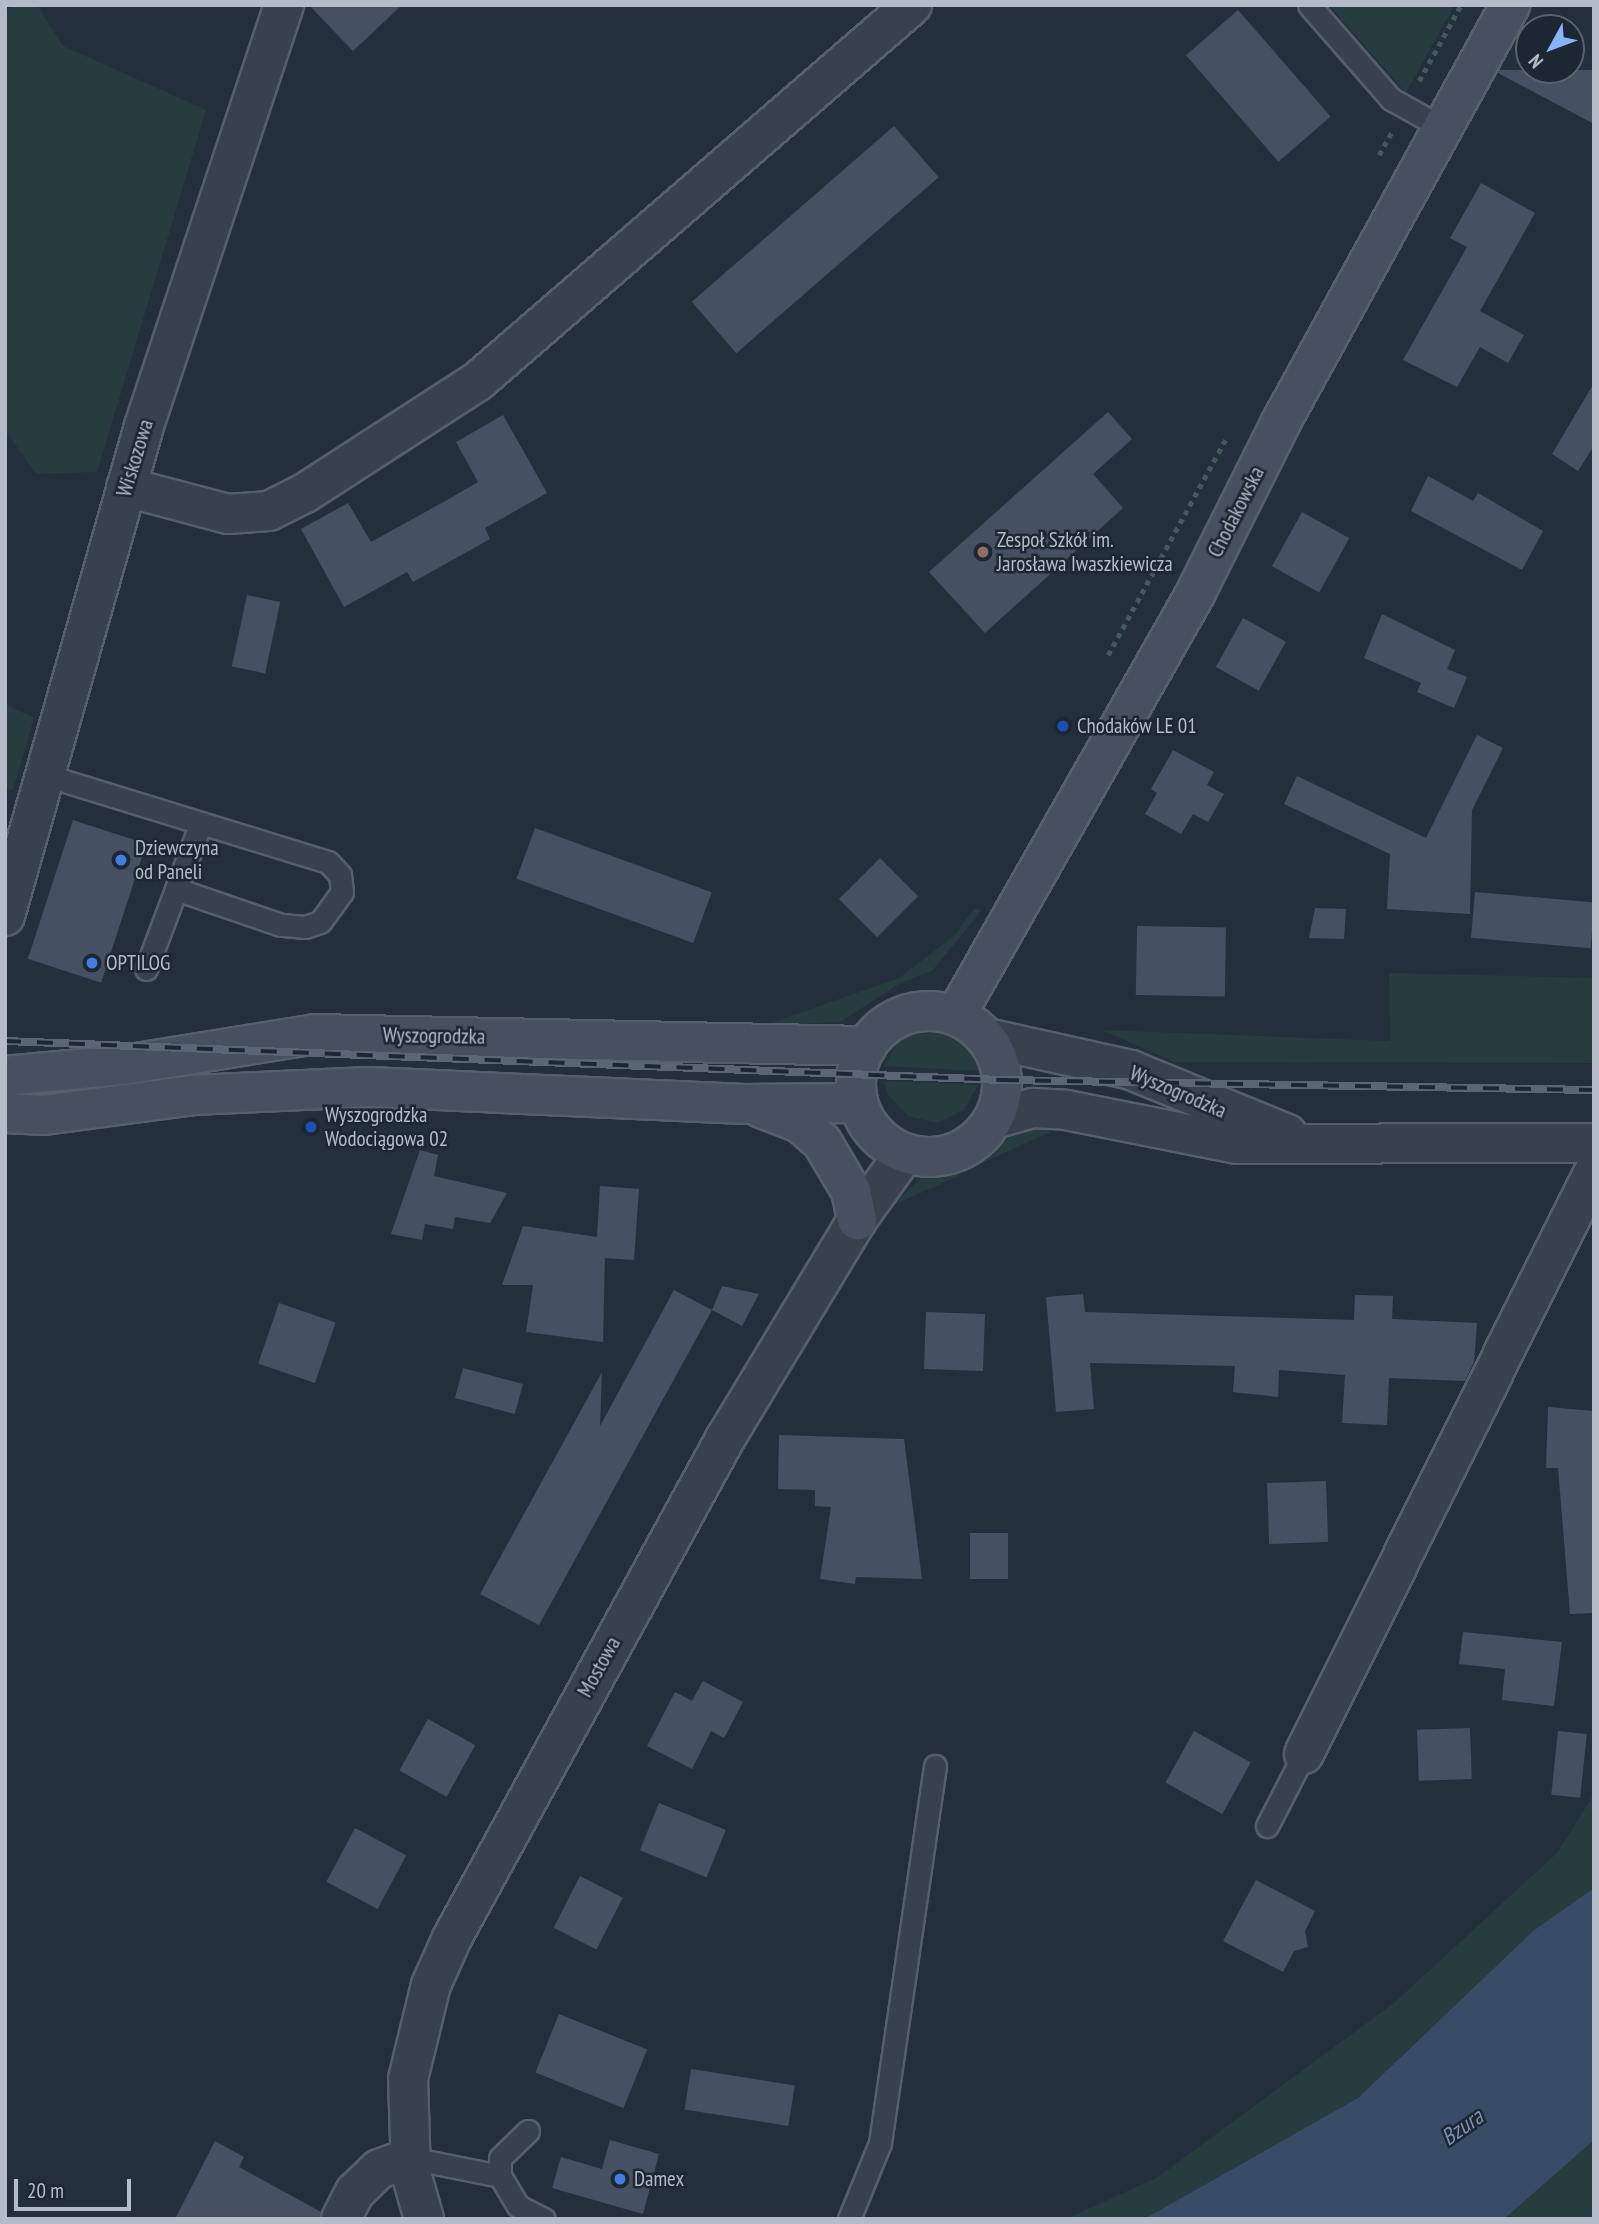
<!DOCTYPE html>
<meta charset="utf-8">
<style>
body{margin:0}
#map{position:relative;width:1599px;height:2224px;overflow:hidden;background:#242f3e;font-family:"PT Sans Narrow",sans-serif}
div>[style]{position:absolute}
.green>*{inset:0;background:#263c3f}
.water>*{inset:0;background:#394c67}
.building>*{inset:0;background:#455162;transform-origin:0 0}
.path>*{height:4.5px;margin-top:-2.25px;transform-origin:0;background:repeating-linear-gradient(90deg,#44595c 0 5px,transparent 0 10px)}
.roads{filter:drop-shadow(2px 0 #565f6c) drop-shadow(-2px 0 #565f6c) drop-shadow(0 2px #565f6c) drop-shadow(0 -2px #565f6c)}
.service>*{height:21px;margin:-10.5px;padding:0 10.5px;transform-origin:10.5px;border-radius:10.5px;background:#38414e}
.minor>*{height:38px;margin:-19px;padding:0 19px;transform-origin:19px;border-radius:19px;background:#38414e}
.tertiary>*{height:38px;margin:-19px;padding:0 19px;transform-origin:19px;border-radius:19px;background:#38414e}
.secondary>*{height:38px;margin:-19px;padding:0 19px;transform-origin:19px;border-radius:19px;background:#465061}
.secondary>.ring{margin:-19px;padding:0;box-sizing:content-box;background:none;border:38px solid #465061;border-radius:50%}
.rail>*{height:8px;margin-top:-4px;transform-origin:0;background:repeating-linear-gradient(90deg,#1d2633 0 16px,#5a6575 0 32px);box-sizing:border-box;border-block:2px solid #5a6575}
.dots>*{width:19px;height:19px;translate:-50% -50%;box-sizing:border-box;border:4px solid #1d2633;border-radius:50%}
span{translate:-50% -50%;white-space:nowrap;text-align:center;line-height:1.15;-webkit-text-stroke:5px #1d2633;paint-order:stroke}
.street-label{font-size:21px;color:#b4bcc9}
.poi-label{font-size:21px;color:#b4bcc9}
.left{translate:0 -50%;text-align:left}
.water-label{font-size:23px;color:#7c92b1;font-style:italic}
.frame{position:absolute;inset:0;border:7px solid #b4bcc9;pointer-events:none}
.north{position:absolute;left:1515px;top:14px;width:70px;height:70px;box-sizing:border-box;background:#1d2633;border:2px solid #59626f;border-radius:50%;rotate:229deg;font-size:19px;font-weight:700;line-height:28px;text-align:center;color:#b4bcc9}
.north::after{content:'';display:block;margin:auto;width:24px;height:32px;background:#8ab4f8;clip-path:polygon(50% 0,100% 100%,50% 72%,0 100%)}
.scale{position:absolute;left:14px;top:2179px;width:117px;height:32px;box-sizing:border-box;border:4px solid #b4bcc9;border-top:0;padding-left:9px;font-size:21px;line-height:24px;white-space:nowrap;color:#b4bcc9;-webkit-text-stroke:5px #1d2633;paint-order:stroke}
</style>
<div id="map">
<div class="green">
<i style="clip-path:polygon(14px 5px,37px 5px,63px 46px,206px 110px,97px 472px,36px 474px,5px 430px,5px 11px)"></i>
<i style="clip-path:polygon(1329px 5px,1454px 5px,1406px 93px)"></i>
<i style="clip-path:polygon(5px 704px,34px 718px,13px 790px,5px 787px)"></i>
<i style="clip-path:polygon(975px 908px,981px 911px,932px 971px,899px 984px,840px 1022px,763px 1026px,899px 978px,954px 936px)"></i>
<i style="clip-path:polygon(1389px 973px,1594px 978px,1594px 1063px,1174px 1062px,1102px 1030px,1390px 1041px)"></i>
<i style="clip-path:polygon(926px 1027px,956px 1034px,968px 1043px,979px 1071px,884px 1066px,899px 1040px)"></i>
<i style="clip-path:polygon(884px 1081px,978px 1085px,964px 1110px,937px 1123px,908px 1116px,888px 1095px)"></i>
<i style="clip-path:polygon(1054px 1120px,1050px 1132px,985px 1162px,1015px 1131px)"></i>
<i style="clip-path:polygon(947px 1168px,959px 1176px,891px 1206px,924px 1175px)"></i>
<i style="clip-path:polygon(1594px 1794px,1594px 1888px,1533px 1931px,1358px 2098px,1144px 2219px,1066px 2219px,1158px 2177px,1394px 2003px,1557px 1853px)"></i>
<i style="clip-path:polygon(1594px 2140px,1594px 2219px,1504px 2219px)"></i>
</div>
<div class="water">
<i style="clip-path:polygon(1594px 1888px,1594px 2140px,1504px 2219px,1144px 2219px,1358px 2098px,1533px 1931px)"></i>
</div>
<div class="building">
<i style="clip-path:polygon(309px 5px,402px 5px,353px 51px)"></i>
<i style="left:1238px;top:10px;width:141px;height:69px;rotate:49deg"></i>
<i style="clip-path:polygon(1499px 70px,1594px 70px,1594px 124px,1498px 73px)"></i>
<i style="left:894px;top:126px;width:68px;height:268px;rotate:49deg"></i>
<i style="clip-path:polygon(1481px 183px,1535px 213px,1480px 311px,1524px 335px,1508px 363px,1480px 347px,1457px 387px,1403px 360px,1467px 247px,1450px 238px)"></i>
<i style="clip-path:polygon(1594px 383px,1594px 446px,1578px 471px,1552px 454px)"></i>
<i style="clip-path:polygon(1108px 412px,1132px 439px,1093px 474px,1123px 508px,985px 633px,929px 572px)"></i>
<i style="clip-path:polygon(503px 415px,547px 493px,485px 528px,490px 539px,474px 548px,413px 582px,407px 572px,344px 607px,301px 529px,348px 503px,371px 542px,447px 500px,478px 482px,456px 442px)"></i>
<i style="clip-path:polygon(1428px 476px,1473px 501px,1478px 493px,1543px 531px,1522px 570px,1411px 511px)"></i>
<i style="left:1302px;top:512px;width:54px;height:62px;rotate:29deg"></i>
<i style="left:247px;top:595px;width:34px;height:73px;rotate:12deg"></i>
<i style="clip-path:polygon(1382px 614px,1455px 650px,1447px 669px,1467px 677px,1454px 708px,1417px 692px,1421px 683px,1364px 658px)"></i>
<i style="left:1243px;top:618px;width:49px;height:56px;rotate:29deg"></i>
<i style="clip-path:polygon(1477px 735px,1503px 748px,1472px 810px,1470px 914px,1387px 909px,1390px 854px,1284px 804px,1297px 776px,1426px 838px)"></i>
<i style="clip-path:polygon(1173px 750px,1214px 772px,1207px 785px,1224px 794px,1208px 822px,1193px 814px,1181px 834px,1145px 814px,1157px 793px,1151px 789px)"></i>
<i style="left:73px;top:820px;width:77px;height:146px;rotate:18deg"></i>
<i style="left:535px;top:828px;width:188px;height:54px;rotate:20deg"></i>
<i style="left:880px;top:858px;width:54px;height:58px;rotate:45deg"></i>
<i style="left:1475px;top:892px;width:120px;height:46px;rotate:5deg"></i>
<i style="clip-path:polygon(1315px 908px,1346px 909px,1344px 939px,1309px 938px)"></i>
<i style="left:1137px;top:926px;width:89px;height:69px;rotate:1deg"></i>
<i style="clip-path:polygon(420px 1150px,438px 1155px,434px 1176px,507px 1193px,490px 1223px,455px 1217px,453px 1229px,425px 1224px,422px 1240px,391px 1234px)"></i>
<i style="clip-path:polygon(600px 1186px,639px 1189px,634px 1260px,605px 1258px,603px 1342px,526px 1332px,533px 1285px,502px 1285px,523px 1226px,597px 1237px)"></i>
<i style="clip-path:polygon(722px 1286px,759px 1294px,742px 1326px,712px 1310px)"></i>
<i style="clip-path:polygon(674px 1290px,712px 1310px,539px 1625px,480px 1594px,602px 1372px,600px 1426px)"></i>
<i style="clip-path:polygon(1083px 1294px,1085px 1312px,1354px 1320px,1355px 1295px,1393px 1296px,1392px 1319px,1477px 1323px,1474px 1362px,1465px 1381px,1389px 1378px,1387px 1425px,1342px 1423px,1345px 1375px,1279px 1370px,1278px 1397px,1233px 1392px,1235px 1366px,1090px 1363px,1094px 1409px,1056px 1412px,1046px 1297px)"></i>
<i style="left:279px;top:1303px;width:60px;height:64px;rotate:19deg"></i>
<i style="left:926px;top:1312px;width:59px;height:57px;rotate:2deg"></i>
<i style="left:463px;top:1368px;width:62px;height:31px;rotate:15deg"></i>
<i style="clip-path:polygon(1548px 1407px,1594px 1411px,1594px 1613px,1570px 1614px,1558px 1468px,1546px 1468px)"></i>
<i style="clip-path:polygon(779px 1435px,904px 1439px,922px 1579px,856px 1577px,855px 1584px,820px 1579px,831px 1507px,815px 1506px,815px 1490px,778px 1489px)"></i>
<i style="left:1326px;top:1481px;width:61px;height:59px;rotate:88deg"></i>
<i style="left:970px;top:1533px;width:38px;height:46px"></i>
<i style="clip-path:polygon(1463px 1632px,1562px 1642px,1554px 1706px,1502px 1700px,1505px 1669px,1459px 1664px)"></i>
<i style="clip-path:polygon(703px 1681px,743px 1702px,724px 1738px,711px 1731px,692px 1769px,647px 1746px,675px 1692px,692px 1701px)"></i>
<i style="left:428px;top:1719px;width:54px;height:59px;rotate:29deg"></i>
<i style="left:1470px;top:1728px;width:51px;height:53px;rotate:88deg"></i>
<i style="left:1194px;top:1731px;width:65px;height:59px;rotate:29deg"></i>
<i style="left:1558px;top:1731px;width:29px;height:64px;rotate:6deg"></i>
<i style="left:659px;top:1803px;width:72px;height:51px;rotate:22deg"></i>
<i style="left:355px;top:1828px;width:58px;height:61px;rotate:28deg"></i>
<i style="left:580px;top:1876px;width:48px;height:58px;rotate:27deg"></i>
<i style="clip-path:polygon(1256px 1880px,1315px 1911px,1305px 1931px,1308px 1947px,1294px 1951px,1283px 1972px,1223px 1941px)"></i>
<i style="left:559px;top:2014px;width:95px;height:63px;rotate:22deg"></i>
<i style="left:691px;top:2069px;width:105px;height:41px;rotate:9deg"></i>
<i style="clip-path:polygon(610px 2140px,659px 2154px,643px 2214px,552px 2188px,561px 2157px,602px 2169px)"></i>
<i style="clip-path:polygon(215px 2141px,244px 2157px,239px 2167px,321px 2212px,319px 2219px,175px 2219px)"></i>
</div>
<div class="path">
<i style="left:1419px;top:81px;width:87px;rotate:-61.1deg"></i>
<i style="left:1379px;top:155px;width:26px;rotate:-61deg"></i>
<i style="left:1108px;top:655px;width:245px;rotate:-61.4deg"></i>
</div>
<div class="roads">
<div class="service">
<i style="left:1309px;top:5px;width:125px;rotate:48.9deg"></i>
<i style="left:1391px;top:99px;width:60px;rotate:29.1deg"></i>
<i style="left:45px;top:775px;width:296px;rotate:17.1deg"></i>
<i style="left:328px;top:862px;width:18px;rotate:47deg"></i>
<i style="left:340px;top:875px;width:17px;rotate:83deg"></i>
<i style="left:342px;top:892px;width:37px;rotate:126deg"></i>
<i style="left:320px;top:922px;width:16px;rotate:162deg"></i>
<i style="left:305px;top:927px;width:24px;rotate:-175deg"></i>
<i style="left:281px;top:925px;width:111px;rotate:-161.1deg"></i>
<i style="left:146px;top:969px;width:156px;rotate:-69.4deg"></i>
<i style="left:1267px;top:1826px;width:81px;rotate:-62.8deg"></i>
<i style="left:410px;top:2158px;width:92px;rotate:11.3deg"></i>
<i style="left:500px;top:2176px;width:35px;rotate:59deg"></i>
<i style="left:518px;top:2206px;width:29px;rotate:27deg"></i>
<i style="left:500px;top:2176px;width:18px;rotate:-90deg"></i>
<i style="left:500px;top:2158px;width:39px;rotate:-44deg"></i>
<i style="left:849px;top:2219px;width:82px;rotate:-67.8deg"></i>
<i style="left:880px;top:2143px;width:381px;rotate:-81.7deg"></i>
</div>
<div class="minor">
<i style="left:126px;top:487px;width:106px;rotate:14.8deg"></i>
<i style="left:228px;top:514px;width:41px;rotate:-4.2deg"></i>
<i style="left:269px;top:511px;width:40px;rotate:-26.6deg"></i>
<i style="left:305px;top:493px;width:206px;rotate:-32.9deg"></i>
<i style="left:478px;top:381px;width:574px;rotate:-40.9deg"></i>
<i style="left:5px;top:916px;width:509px;rotate:-74.16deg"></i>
<i style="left:144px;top:426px;width:444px;rotate:-71.6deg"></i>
<i style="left:987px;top:1038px;width:148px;rotate:12.5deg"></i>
<i style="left:1131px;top:1070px;width:169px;rotate:22.3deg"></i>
<i style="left:994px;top:1119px;width:41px;rotate:-15.8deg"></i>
<i style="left:1033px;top:1108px;width:33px;rotate:3deg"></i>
<i style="left:1066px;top:1110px;width:175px;rotate:11.2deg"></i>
<i style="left:1238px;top:1144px;width:356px;rotate:-0.2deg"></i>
<i style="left:1304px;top:1754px;width:651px;rotate:-63.55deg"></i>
<i style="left:341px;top:2219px;width:30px;rotate:-63deg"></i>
<i style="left:355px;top:2192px;width:33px;rotate:-44deg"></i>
<i style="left:379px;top:2169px;width:33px;rotate:-20deg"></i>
</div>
<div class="tertiary">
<i style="left:424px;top:2219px;width:48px;rotate:-105.8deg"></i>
<i style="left:411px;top:2173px;width:94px;rotate:-91.8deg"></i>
<i style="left:408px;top:2079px;width:97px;rotate:-76.3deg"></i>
<i style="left:431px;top:1985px;width:51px;rotate:-65.9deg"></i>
<i style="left:452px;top:1938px;width:569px;rotate:-61.32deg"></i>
<i style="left:725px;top:1439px;width:256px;rotate:-58.9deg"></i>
<i style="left:857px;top:1220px;width:82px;rotate:-54.4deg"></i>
</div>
<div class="secondary">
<i class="ring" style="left:856px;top:1011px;width:108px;height:108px"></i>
<i style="left:956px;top:1015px;width:486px;rotate:-60.4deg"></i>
<i style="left:1196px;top:592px;width:190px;rotate:-63.4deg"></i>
<i style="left:1281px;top:422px;width:476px;rotate:-61.2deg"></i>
<i style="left:5px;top:1076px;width:120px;rotate:-5.3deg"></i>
<i style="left:124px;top:1065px;width:193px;rotate:-9.2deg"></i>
<i style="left:315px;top:1034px;width:552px;rotate:1.25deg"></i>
<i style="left:761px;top:1108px;width:42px;rotate:21deg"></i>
<i style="left:800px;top:1123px;width:29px;rotate:41deg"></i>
<i style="left:822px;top:1142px;width:57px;rotate:59.4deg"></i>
<i style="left:851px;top:1191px;width:30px;rotate:78deg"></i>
<i style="left:5px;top:1113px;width:39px;rotate:3deg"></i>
<i style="left:44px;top:1115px;width:150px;rotate:-7.6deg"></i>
<i style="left:193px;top:1095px;width:176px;rotate:-2.6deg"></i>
<i style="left:369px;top:1087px;width:376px;rotate:2.6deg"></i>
<i style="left:745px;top:1104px;width:113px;rotate:-0.5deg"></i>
</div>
</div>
<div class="rail">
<i style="left:5px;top:1041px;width:999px;rotate:2.24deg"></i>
<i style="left:1003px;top:1080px;width:591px;rotate:0.97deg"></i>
</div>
<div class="dots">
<i style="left:983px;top:552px;background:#8d6e63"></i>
<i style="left:1063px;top:726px;background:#1a4fb4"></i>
<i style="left:121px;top:860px;background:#3f7fe0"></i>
<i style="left:92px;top:963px;background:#3f7fe0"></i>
<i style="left:311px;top:1127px;background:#1a4fb4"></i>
<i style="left:620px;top:2179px;background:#3f7fe0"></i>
</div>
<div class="street-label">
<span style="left:135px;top:458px;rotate:-73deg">Wiskozowa</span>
<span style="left:1236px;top:512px;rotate:-63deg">Chodakowska</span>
<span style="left:434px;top:1036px;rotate:1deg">Wyszogrodzka</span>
<span style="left:1178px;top:1092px;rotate:23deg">Wyszogrodzka</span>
<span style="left:599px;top:1667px;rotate:-61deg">Mostowa</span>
</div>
<div class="poi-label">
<span class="left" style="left:997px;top:552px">Zespoł Szkół im.<br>Jarosława Iwaszkiewicza</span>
<span class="left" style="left:1077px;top:726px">Chodaków LE 01</span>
<span class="left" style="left:135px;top:860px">Dziewczyna<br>od Paneli</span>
<span class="left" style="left:106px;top:963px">OPTILOG</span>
<span class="left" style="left:325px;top:1127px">Wyszogrodzka<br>Wodociągowa 02</span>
<span class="left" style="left:634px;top:2179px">Damex</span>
</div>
<div class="water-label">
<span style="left:1462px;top:2127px;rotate:-35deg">Bzura</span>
</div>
<div class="frame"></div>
<div class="north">N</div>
<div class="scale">20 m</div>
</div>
